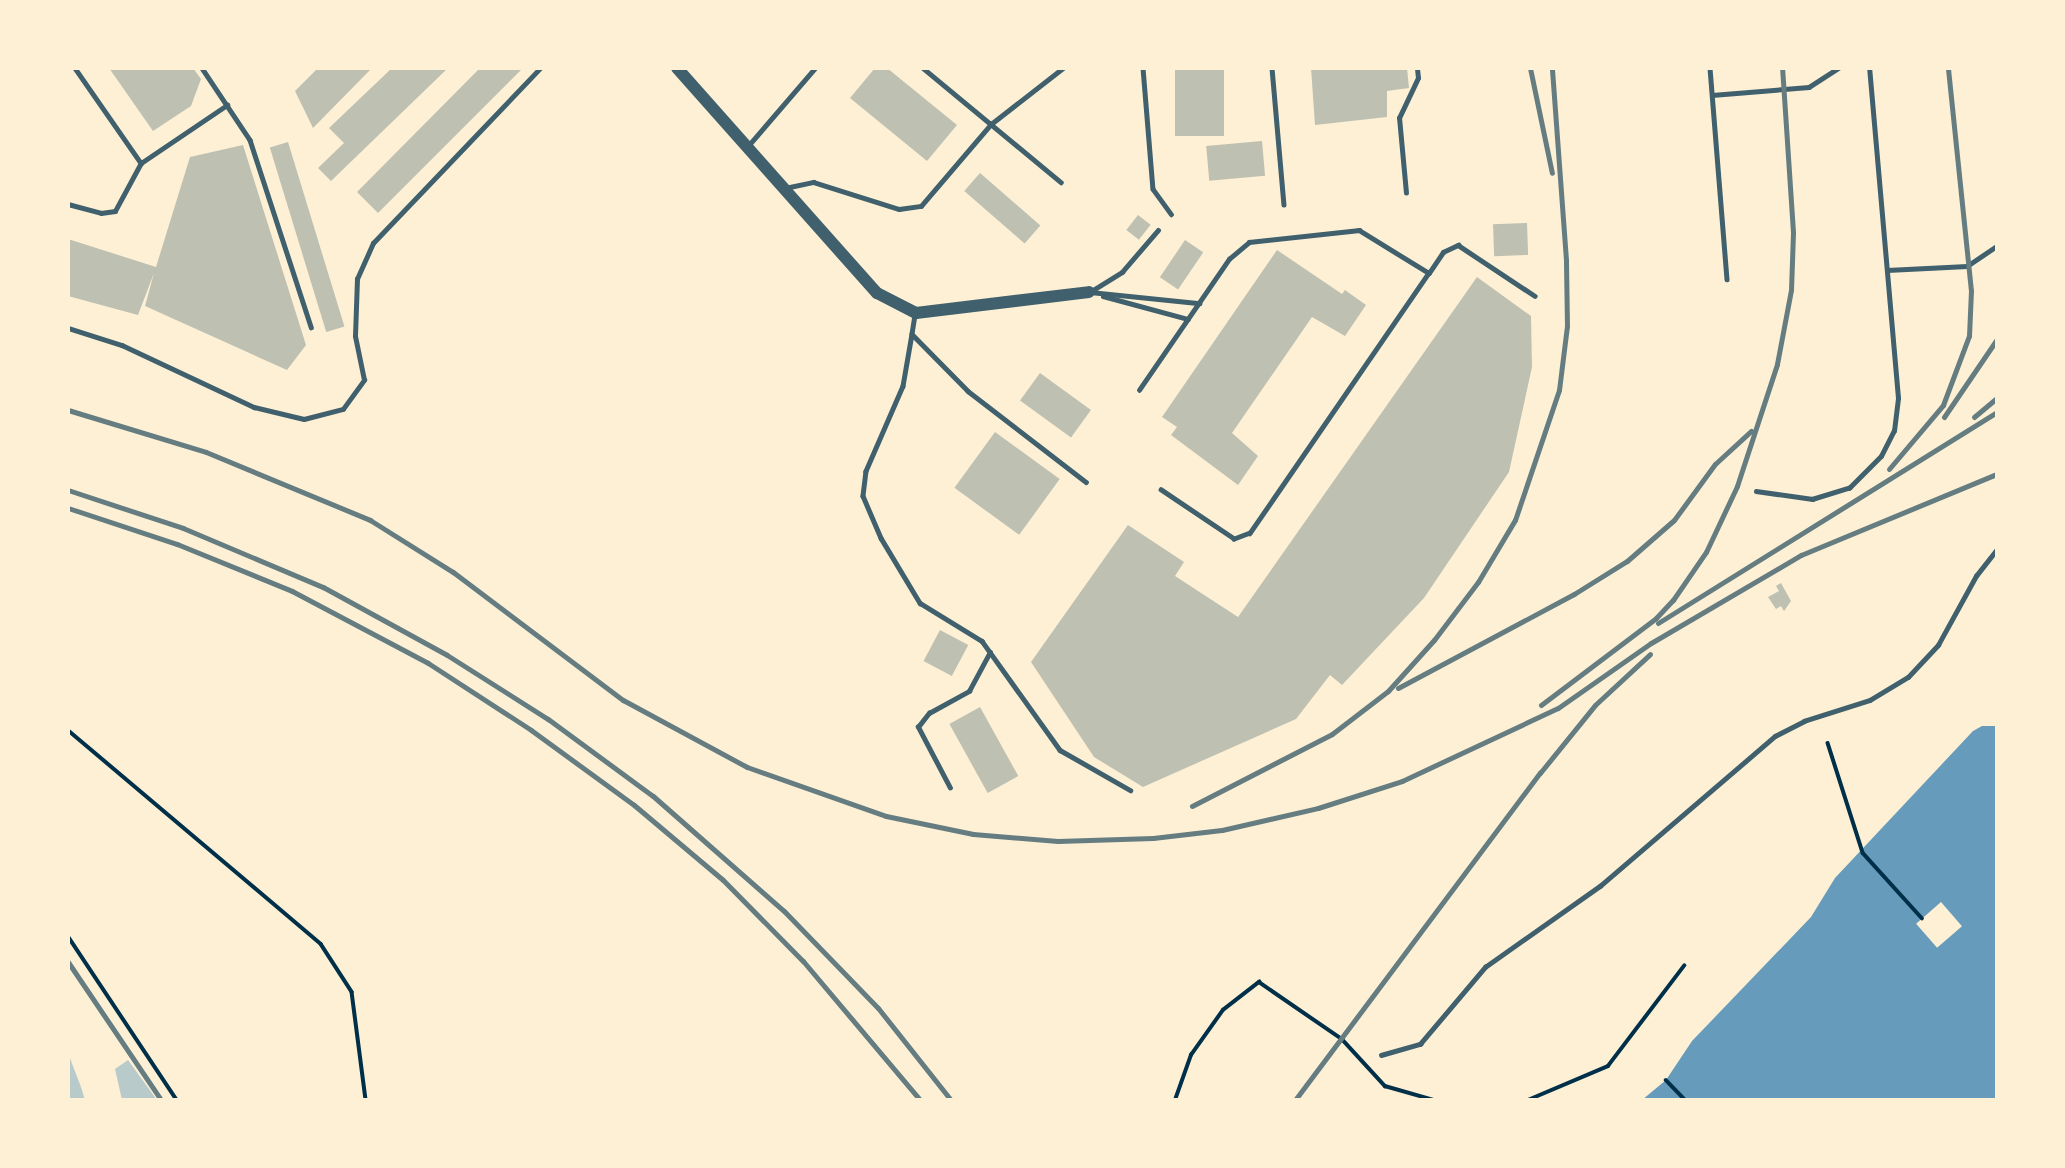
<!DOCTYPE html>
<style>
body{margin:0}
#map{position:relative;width:2065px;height:1168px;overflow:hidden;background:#fdf0d5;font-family:Roboto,sans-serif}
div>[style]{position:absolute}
.green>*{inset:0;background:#b9caca}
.water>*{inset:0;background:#669bbc}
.pier>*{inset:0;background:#fdf0d5;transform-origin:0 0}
.building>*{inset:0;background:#bec0b2;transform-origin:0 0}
.path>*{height:3.5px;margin:-1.75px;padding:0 1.75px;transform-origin:1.75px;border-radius:1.75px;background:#003049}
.service>*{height:4.5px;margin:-2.25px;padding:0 2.25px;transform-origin:2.25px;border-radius:2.25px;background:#3f606c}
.tertiary>*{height:12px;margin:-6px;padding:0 6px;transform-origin:6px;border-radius:6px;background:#3f606c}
.rail>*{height:5px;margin:-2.5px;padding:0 2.5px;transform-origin:2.5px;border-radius:2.5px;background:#657d81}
span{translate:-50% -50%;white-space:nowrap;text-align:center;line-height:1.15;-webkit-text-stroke:7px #fdf0d5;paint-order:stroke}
.frame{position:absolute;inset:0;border:70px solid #fdf0d5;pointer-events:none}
</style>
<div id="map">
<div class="green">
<i style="clip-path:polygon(68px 1053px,81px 1087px,85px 1100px,68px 1100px)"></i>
<i style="clip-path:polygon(128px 1060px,157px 1100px,122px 1100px,115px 1069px)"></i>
</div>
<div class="water">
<i style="clip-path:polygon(1982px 726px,1997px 726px,1997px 1100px,1642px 1100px,1666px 1080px,1692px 1041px,1811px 917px,1835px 878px,1973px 731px)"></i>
</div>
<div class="pier">
<i style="left:1941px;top:902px;width:32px;height:33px;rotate:49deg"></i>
</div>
<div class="building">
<i style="clip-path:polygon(109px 68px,193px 68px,201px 79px,191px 106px,153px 131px)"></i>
<i style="clip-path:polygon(318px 68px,372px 68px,313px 128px,295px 91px)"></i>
<i style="clip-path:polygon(392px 68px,448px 68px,331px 181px,318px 168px,344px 143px,329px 128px)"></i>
<i style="clip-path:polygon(480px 68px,523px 68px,378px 213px,357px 192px)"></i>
<i style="clip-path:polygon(875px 68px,887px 68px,957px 125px,927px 161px,850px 98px)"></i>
<i style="left:1175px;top:68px;width:49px;height:68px"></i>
<i style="clip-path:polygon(1311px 68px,1407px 68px,1409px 88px,1387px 91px,1387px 117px,1315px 125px)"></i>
<i style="left:1262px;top:141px;width:35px;height:56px;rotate:85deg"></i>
<i style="left:288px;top:142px;width:193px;height:19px;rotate:73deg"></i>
<i style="clip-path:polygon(243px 145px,306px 345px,287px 370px,145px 306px,154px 273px,138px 315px,68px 296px,68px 239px,156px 267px,190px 157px)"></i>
<i style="left:980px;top:173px;width:80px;height:24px;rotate:41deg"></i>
<i style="left:1138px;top:215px;width:16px;height:19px;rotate:38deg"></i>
<i style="left:1527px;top:223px;width:32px;height:34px;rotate:88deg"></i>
<i style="left:1185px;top:240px;width:22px;height:45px;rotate:34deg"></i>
<i style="clip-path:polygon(1277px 250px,1342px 294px,1345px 290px,1366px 305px,1345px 336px,1312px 317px,1232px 433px,1258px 456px,1238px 485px,1171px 435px,1177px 427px,1162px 417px)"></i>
<i style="clip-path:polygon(1477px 277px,1531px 316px,1532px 367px,1509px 472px,1424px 598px,1342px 685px,1330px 675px,1296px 719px,1143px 787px,1094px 757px,1031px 662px,1128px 525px,1184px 562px,1175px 576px,1238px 617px)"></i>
<i style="left:1040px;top:373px;width:63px;height:34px;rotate:36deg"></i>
<i style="left:995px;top:432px;width:80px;height:69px;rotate:36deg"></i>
<i style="clip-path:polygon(1781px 583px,1791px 601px,1784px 611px,1781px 606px,1776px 609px,1768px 597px,1779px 591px,1776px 586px)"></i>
<i style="left:940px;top:630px;width:32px;height:35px;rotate:28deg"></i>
<i style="left:980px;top:707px;width:79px;height:35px;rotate:61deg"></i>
</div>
<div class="path">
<i style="left:68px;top:730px;width:331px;rotate:40.2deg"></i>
<i style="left:321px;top:944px;width:57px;rotate:57.1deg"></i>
<i style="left:352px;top:992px;width:109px;rotate:82.6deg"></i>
<i style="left:1828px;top:743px;width:115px;rotate:72.3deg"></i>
<i style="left:1863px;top:853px;width:88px;rotate:47.8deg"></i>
<i style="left:68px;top:936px;width:197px;rotate:56.4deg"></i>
<i style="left:1666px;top:1080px;width:28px;rotate:46deg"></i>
<i style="left:1175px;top:1100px;width:48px;rotate:-70.4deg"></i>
<i style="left:1191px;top:1055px;width:55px;rotate:-54.6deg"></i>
<i style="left:1223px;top:1010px;width:46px;rotate:-37.9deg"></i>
<i style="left:1259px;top:982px;width:101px;rotate:34.5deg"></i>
<i style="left:1342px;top:1039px;width:64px;rotate:47.5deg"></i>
<i style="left:1385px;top:1086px;width:51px;rotate:15.9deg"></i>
<i style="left:1528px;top:1100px;width:87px;rotate:-23deg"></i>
<i style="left:1608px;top:1066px;width:126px;rotate:-52.8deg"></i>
</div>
<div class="service">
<i style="left:75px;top:68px;width:116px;rotate:55.2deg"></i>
<i style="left:202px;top:68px;width:87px;rotate:56.3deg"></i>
<i style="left:250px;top:140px;width:197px;rotate:71.9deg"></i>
<i style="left:923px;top:68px;width:179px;rotate:39.6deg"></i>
<i style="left:1143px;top:68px;width:121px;rotate:85.3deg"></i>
<i style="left:1153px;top:189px;width:31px;rotate:54deg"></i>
<i style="left:1272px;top:68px;width:137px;rotate:85deg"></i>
<i style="left:1710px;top:68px;width:212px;rotate:85.4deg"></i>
<i style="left:1712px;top:95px;width:97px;rotate:-4.7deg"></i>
<i style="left:1809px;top:87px;width:35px;rotate:-33deg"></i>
<i style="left:748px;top:146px;width:103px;rotate:-49.3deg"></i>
<i style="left:785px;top:188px;width:29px;rotate:-12deg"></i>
<i style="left:813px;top:182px;width:90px;rotate:17.4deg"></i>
<i style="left:899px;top:209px;width:22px;rotate:-8deg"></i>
<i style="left:921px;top:206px;width:108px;rotate:-49.5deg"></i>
<i style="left:991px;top:124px;width:91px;rotate:-37.9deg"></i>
<i style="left:1406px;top:193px;width:75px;rotate:-95.3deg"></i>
<i style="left:1399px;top:118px;width:44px;rotate:-64.6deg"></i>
<i style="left:1418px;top:78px;width:10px;rotate:-96deg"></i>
<i style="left:68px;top:204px;width:34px;rotate:15deg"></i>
<i style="left:101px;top:213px;width:14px;rotate:-8deg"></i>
<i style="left:115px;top:211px;width:55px;rotate:-61.6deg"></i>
<i style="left:141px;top:163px;width:104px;rotate:-34deg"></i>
<i style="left:1887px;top:270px;width:80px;rotate:-2.9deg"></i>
<i style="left:1967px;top:266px;width:36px;rotate:-34deg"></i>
<i style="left:1429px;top:273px;width:25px;rotate:-56deg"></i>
<i style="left:1443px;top:252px;width:17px;rotate:-25deg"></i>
<i style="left:1458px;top:245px;width:92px;rotate:33.5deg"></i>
<i style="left:1090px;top:292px;width:110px;rotate:5.8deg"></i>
<i style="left:1090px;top:292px;width:38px;rotate:-32deg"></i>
<i style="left:1122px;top:272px;width:55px;rotate:-49.4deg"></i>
<i style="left:1103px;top:296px;width:88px;rotate:15.1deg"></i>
<i style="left:915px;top:315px;width:19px;rotate:99deg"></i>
<i style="left:912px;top:334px;width:80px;rotate:45.5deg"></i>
<i style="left:968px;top:391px;width:149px;rotate:37.6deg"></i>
<i style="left:68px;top:328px;width:57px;rotate:17.5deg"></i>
<i style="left:122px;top:345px;width:146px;rotate:25.2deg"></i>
<i style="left:254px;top:407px;width:51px;rotate:13.5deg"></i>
<i style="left:304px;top:419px;width:40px;rotate:-14.4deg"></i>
<i style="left:343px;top:409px;width:36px;rotate:-54deg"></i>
<i style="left:364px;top:380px;width:45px;rotate:-101.6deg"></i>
<i style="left:355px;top:336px;width:57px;rotate:-88deg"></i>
<i style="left:357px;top:279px;width:39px;rotate:-66deg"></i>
<i style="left:373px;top:243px;width:242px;rotate:-46.3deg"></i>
<i style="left:912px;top:334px;width:53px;rotate:99.8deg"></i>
<i style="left:903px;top:386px;width:93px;rotate:113.5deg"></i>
<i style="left:866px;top:471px;width:25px;rotate:97deg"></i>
<i style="left:863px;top:496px;width:46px;rotate:66.8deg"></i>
<i style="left:881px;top:538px;width:76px;rotate:59deg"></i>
<i style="left:920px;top:603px;width:73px;rotate:31.5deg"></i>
<i style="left:982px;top:641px;width:134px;rotate:54.4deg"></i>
<i style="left:1060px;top:750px;width:81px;rotate:29.7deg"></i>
<i style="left:1139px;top:390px;width:159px;rotate:-55.5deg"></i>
<i style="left:1229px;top:259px;width:26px;rotate:-40deg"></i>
<i style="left:1249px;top:242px;width:111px;rotate:-6.2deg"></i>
<i style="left:1359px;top:230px;width:82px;rotate:31.6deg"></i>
<i style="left:1429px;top:273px;width:316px;rotate:124.5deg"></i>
<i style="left:1250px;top:533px;width:17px;rotate:159deg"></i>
<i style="left:1234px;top:539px;width:88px;rotate:-146.1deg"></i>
<i style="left:1756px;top:491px;width:57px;rotate:8.1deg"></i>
<i style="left:1812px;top:499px;width:39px;rotate:-17deg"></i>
<i style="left:1849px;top:488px;width:45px;rotate:-45deg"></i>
<i style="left:1881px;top:456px;width:28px;rotate:-63deg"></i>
<i style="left:1894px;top:431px;width:33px;rotate:-83deg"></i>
<i style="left:1898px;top:398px;width:331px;rotate:-95deg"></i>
<i style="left:950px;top:788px;width:69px;rotate:-117.7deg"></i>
<i style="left:918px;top:727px;width:18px;rotate:-52deg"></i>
<i style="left:929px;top:713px;width:46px;rotate:-28.8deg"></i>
<i style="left:969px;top:691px;width:44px;rotate:-61.7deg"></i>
<i style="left:1381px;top:1055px;width:41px;rotate:-15.8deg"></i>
<i style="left:1420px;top:1044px;width:101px;rotate:-49.8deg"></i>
<i style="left:1485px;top:967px;width:141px;rotate:-35.2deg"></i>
<i style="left:1600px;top:886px;width:230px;rotate:-40.6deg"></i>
<i style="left:1775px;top:736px;width:33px;rotate:-27deg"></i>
<i style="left:1804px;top:721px;width:69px;rotate:-17.7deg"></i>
<i style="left:1870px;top:700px;width:44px;rotate:-31.2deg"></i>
<i style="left:1908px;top:677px;width:44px;rotate:-46.8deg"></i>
<i style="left:1938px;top:645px;width:79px;rotate:-61.2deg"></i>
<i style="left:1976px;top:576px;width:34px;rotate:-52deg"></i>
</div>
<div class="tertiary">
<i style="left:677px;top:68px;width:301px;rotate:48.4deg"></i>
<i style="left:877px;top:293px;width:44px;rotate:27.1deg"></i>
<i style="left:916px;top:313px;width:174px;rotate:-6.9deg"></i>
</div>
<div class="rail">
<i style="left:1530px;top:68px;width:107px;rotate:78.2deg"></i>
<i style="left:68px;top:410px;width:144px;rotate:16.9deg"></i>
<i style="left:206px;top:452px;width:178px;rotate:22.5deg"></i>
<i style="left:370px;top:520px;width:98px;rotate:32.1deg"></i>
<i style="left:453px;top:572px;width:213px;rotate:37deg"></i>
<i style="left:623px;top:700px;width:141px;rotate:28.4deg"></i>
<i style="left:747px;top:767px;width:147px;rotate:19.4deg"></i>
<i style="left:886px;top:816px;width:89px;rotate:11.7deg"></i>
<i style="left:973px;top:834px;width:85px;rotate:4.7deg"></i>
<i style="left:1058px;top:841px;width:95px;rotate:-1.8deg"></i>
<i style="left:1153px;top:838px;width:69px;rotate:-6.6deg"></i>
<i style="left:1222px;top:830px;width:98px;rotate:-12.9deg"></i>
<i style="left:1318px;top:808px;width:88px;rotate:-17.8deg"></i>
<i style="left:1402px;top:781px;width:172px;rotate:-25.1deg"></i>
<i style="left:1558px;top:708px;width:113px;rotate:-35deg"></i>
<i style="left:1651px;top:643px;width:174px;rotate:-30.4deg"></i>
<i style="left:1801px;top:555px;width:212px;rotate:-22.5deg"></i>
<i style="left:1944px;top:417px;width:94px;rotate:-55.8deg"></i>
<i style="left:1974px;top:417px;width:30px;rotate:-40deg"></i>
<i style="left:1889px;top:469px;width:84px;rotate:-49.8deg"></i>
<i style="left:1943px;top:405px;width:74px;rotate:-69.4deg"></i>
<i style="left:1969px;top:336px;width:45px;rotate:-87.5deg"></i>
<i style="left:1971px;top:291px;width:224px;rotate:-95.9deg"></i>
<i style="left:68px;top:490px;width:121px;rotate:18.3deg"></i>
<i style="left:183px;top:528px;width:152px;rotate:22.9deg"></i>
<i style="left:323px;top:587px;width:141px;rotate:28.7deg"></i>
<i style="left:447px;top:655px;width:120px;rotate:32.4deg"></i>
<i style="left:548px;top:719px;width:130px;rotate:36.3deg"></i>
<i style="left:653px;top:796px;width:174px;rotate:41.3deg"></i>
<i style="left:784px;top:911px;width:135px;rotate:45.9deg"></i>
<i style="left:878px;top:1008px;width:117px;rotate:51.6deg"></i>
<i style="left:68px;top:508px;width:115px;rotate:18.3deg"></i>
<i style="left:177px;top:544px;width:124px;rotate:22.2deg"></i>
<i style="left:292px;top:591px;width:154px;rotate:27.9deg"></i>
<i style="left:428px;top:663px;width:123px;rotate:33deg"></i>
<i style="left:531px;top:730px;width:127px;rotate:36.1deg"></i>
<i style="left:634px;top:805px;width:116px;rotate:40.1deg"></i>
<i style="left:723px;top:880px;width:114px;rotate:45.4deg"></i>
<i style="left:803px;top:961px;width:182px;rotate:49.9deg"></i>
<i style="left:1658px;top:623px;width:399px;rotate:-31.9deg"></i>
<i style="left:1398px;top:688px;width:200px;rotate:-28.1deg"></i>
<i style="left:1574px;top:594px;width:62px;rotate:-31.9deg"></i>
<i style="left:1627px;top:561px;width:62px;rotate:-41.1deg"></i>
<i style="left:1674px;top:520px;width:69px;rotate:-53.8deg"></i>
<i style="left:1715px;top:464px;width:49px;rotate:-42.5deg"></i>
<i style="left:1541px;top:705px;width:144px;rotate:-37.1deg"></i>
<i style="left:1656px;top:618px;width:25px;rotate:-47deg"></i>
<i style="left:1673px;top:600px;width:58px;rotate:-55.5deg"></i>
<i style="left:1706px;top:552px;width:73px;rotate:-64.8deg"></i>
<i style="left:1737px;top:486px;width:128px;rotate:-71.8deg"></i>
<i style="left:1777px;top:364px;width:75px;rotate:-79.3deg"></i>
<i style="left:1791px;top:290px;width:58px;rotate:-88deg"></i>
<i style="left:1793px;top:232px;width:164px;rotate:-93.8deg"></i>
<i style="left:1192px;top:806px;width:157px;rotate:-27.2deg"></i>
<i style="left:1332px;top:734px;width:71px;rotate:-37.5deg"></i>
<i style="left:1388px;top:691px;width:69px;rotate:-48deg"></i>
<i style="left:1434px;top:640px;width:73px;rotate:-52.8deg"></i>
<i style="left:1478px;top:582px;width:72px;rotate:-59.2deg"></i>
<i style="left:1515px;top:520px;width:137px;rotate:-71.3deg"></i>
<i style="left:1559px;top:390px;width:64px;rotate:-82.9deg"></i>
<i style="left:1567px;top:326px;width:66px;rotate:-90.9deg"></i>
<i style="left:1566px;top:260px;width:193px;rotate:-94.2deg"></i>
<i style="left:68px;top:962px;width:166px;rotate:56deg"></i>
<i style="left:1295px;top:1100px;width:409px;rotate:-53.2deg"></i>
<i style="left:1540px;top:773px;width:87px;rotate:-51deg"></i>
<i style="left:1595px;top:705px;width:75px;rotate:-42.8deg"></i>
</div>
<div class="frame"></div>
</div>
